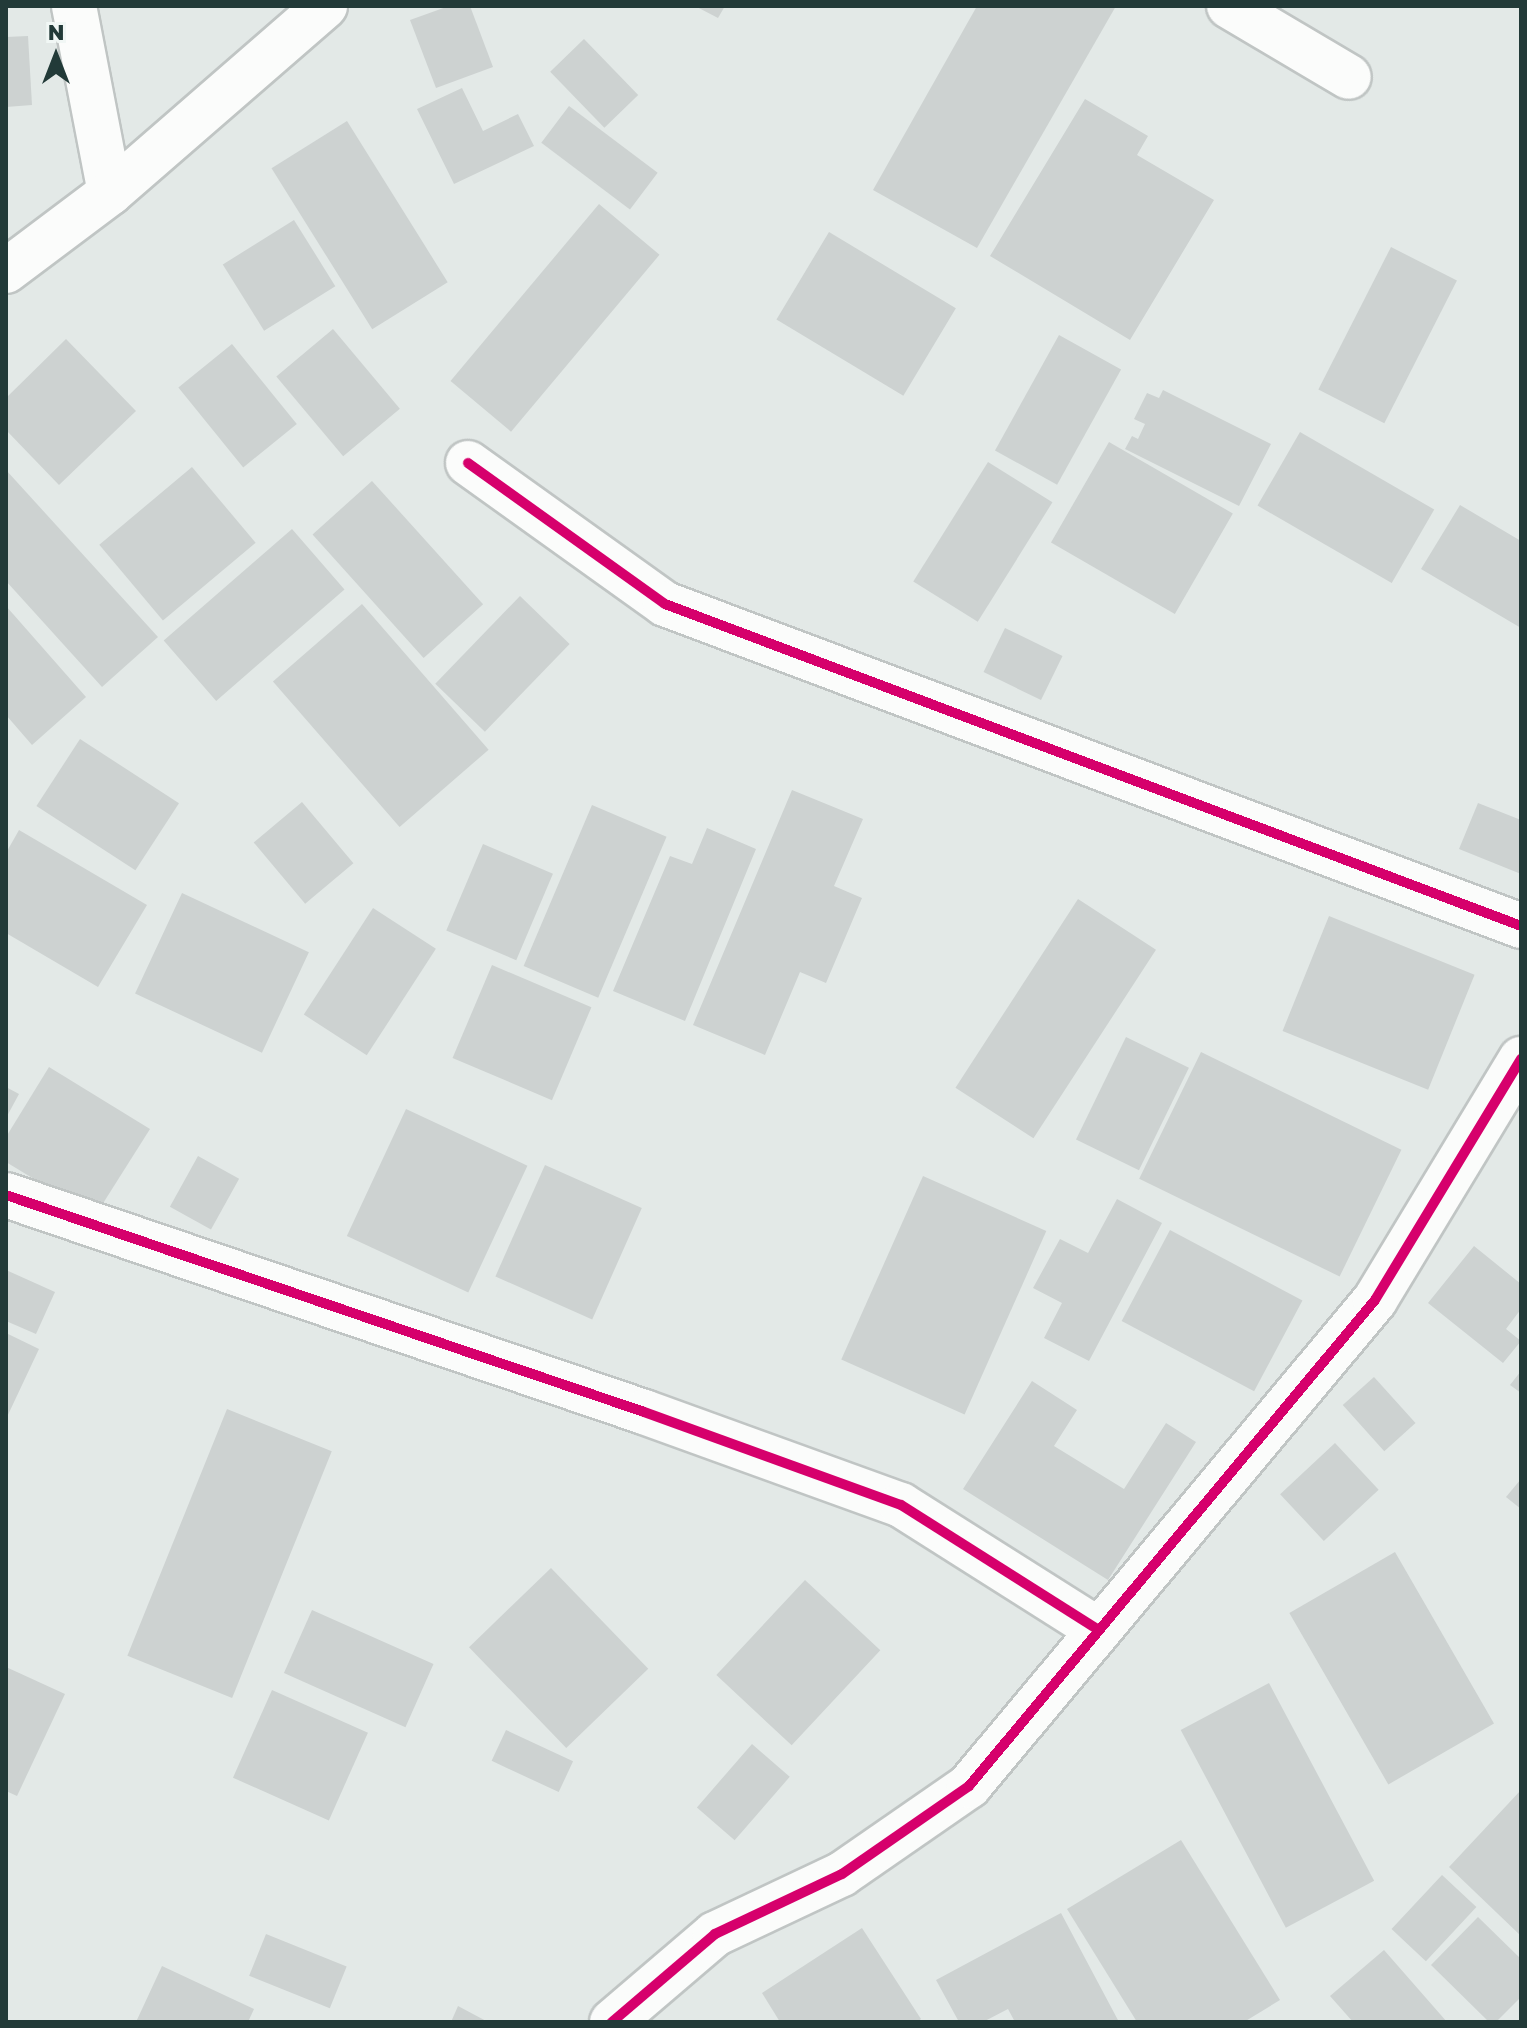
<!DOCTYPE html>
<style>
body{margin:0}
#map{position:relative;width:1527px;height:2028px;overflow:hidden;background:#e3e9e7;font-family:"Golos Text",sans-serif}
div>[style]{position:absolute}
.building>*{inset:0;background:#cdd2d1;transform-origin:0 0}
.roads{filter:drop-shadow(2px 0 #c0c5c4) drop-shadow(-2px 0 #c0c5c4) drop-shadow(0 2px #c0c5c4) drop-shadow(0 -2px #c0c5c4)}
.street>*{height:44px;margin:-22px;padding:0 22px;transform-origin:22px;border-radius:22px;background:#fbfcfb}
.cycleway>*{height:10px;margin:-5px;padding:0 5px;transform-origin:5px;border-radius:5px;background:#d6006c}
span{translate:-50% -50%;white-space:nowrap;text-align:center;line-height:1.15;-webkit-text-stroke:6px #f1f7f5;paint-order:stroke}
.frame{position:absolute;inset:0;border:8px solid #223a38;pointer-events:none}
.north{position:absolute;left:16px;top:16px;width:80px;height:80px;-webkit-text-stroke:6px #f1f7f5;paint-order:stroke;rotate:0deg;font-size:22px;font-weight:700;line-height:32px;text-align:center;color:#223a38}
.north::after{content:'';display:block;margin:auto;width:28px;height:36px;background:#223a38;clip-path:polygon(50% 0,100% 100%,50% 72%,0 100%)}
</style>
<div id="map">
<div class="building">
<i style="clip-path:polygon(449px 6px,470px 6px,493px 67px,436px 88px,410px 20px)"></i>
<i style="clip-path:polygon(695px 6px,725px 6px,718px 18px)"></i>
<i style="clip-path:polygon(977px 6px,1116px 6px,977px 248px,873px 190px)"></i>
<i style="clip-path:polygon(28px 36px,32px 105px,6px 107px,6px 37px)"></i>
<i style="left:584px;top:39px;width:78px;height:47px;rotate:46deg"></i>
<i style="clip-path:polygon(462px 88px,483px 131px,518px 114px,534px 146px,454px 184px,417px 109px)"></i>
<i style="clip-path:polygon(1085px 99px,1148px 136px,1137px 155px,1214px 200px,1130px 340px,990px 256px)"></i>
<i style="left:569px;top:106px;width:111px;height:46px;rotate:37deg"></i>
<i style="left:347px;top:121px;width:190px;height:89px;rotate:58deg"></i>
<i style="left:599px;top:204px;width:79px;height:231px;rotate:40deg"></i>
<i style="left:294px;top:220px;width:78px;height:84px;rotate:58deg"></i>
<i style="left:829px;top:232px;width:148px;height:102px;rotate:31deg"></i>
<i style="left:1391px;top:247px;width:74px;height:160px;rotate:27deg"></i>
<i style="left:333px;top:329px;width:104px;height:74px;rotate:50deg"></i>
<i style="left:1059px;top:335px;width:71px;height:132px;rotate:29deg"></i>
<i style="clip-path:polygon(66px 339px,136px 411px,59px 485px,6px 430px,6px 398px)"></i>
<i style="left:232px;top:344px;width:103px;height:69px;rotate:51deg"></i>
<i style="clip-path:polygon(1163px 390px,1271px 444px,1239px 506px,1125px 449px,1132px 436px,1138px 439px,1145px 424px,1134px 419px,1147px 393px,1159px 398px)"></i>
<i style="left:1300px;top:432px;width:155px;height:85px;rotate:30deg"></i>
<i style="left:1109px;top:442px;width:143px;height:116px;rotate:30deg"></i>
<i style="left:988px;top:462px;width:76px;height:141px;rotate:32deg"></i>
<i style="left:192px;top:467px;width:99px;height:121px;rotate:50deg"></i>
<i style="clip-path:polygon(6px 470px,158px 637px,102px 687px,6px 581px)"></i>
<i style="left:372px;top:481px;width:166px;height:80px;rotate:48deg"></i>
<i style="clip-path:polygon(1460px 505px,1521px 541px,1521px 628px,1421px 569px)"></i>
<i style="left:292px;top:529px;width:80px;height:170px;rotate:49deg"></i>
<i style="left:520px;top:596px;width:69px;height:122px;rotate:44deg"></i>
<i style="left:362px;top:604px;width:193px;height:118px;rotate:49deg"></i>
<i style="clip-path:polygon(6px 606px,86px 697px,32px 745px,6px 715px)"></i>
<i style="left:1005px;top:628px;width:64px;height:49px;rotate:26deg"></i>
<i style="left:80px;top:739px;width:118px;height:80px;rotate:33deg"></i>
<i style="clip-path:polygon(792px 790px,863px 819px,834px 886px,862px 898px,826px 983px,800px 972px,765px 1055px,693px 1025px)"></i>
<i style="left:302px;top:802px;width:80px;height:63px;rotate:50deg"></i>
<i style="clip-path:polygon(1478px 803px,1521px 820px,1521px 874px,1459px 849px)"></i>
<i style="left:592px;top:805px;width:81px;height:175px;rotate:23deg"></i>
<i style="clip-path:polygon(707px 828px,756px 849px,685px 1021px,613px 991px,670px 856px,692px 864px)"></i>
<i style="clip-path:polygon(19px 830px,147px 905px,98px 987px,6px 933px,6px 853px)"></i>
<i style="left:483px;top:844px;width:76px;height:94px;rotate:23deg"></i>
<i style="left:182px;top:893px;width:140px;height:111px;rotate:25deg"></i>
<i style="left:1078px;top:899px;width:93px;height:225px;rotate:33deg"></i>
<i style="left:373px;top:908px;width:75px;height:127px;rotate:33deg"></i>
<i style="left:1329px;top:916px;width:157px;height:124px;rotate:22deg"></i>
<i style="left:492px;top:965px;width:108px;height:101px;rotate:23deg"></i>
<i style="left:1126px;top:1037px;width:70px;height:114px;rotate:26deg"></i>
<i style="left:1201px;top:1052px;width:223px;height:141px;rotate:26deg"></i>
<i style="clip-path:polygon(49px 1067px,150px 1129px,95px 1216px,6px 1162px,6px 1137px)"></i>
<i style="clip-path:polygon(6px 1087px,19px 1094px,6px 1118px)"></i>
<i style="left:406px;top:1109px;width:134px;height:140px;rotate:25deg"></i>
<i style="left:198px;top:1156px;width:47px;height:58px;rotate:29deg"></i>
<i style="left:545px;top:1165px;width:106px;height:122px;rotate:24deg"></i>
<i style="left:923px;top:1176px;width:135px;height:201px;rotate:24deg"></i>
<i style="clip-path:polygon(1117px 1199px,1162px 1223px,1089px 1361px,1044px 1338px,1062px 1303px,1033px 1288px,1060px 1239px,1088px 1253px)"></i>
<i style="left:1170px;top:1230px;width:150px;height:103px;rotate:28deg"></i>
<i style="clip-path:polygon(1474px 1246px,1521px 1284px,1521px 1309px,1506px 1329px,1521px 1341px,1503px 1363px,1428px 1303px)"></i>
<i style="clip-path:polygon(6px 1270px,55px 1292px,36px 1334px,6px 1321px)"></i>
<i style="clip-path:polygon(6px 1333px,39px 1349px,6px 1419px)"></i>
<i style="clip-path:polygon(1521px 1371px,1521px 1393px,1510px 1385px)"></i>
<i style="left:1374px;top:1377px;width:62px;height:42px;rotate:48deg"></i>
<i style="clip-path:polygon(1032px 1381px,1077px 1410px,1054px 1446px,1124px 1489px,1166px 1423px,1196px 1442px,1108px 1580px,963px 1489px)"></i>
<i style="left:227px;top:1409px;width:113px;height:266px;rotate:22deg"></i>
<i style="left:1335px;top:1443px;width:64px;height:75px;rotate:47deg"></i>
<i style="clip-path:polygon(1521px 1479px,1521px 1509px,1506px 1497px)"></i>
<i style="left:1395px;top:1552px;width:198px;height:122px;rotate:60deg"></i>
<i style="left:551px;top:1568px;width:140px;height:114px;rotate:46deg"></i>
<i style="left:805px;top:1580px;width:103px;height:130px;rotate:43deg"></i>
<i style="left:312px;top:1610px;width:133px;height:69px;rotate:24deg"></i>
<i style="clip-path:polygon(6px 1667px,65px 1694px,17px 1796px,6px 1791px)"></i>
<i style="left:1269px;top:1683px;width:224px;height:100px;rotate:62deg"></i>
<i style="left:272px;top:1690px;width:105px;height:96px;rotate:24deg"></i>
<i style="left:506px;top:1730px;width:74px;height:34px;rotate:25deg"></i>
<i style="left:752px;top:1744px;width:50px;height:84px;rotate:41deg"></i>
<i style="clip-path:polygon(1521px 1790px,1521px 1936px,1449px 1867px)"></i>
<i style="clip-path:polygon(1181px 1840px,1280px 2000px,1244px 2022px,1137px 2022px,1067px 1909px)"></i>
<i style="left:1442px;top:1875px;width:47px;height:74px;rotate:43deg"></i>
<i style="clip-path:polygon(1061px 1913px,1119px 2022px,1015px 2022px,1008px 2009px,983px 2022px,959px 2022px,936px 1980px)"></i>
<i style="clip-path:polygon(1478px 1917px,1521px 1959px,1521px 1997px,1496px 2022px,1489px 2022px,1431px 1965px)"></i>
<i style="clip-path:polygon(862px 1928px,921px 2019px,917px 2022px,780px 2022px,762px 1993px)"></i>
<i style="left:266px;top:1934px;width:87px;height:45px;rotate:22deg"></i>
<i style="clip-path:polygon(1384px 1950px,1447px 2022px,1353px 2022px,1330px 1996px)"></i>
<i style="clip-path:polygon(162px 1966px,254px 2009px,248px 2022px,136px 2022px)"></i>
<i style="clip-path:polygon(458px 2006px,488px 2022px,451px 2022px)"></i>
</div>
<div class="roads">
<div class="street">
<i style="left:74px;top:6px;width:190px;rotate:79.1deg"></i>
<i style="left:1229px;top:6px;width:139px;rotate:30.6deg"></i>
<i style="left:6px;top:271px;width:130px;rotate:-36.9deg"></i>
<i style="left:110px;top:193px;width:285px;rotate:-41deg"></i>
<i style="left:468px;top:463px;width:242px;rotate:35.6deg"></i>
<i style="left:665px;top:604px;width:915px;rotate:20.61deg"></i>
<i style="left:6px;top:1195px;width:674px;rotate:18.78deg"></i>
<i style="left:644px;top:1412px;width:273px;rotate:19.9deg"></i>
<i style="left:901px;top:1505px;width:234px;rotate:32.3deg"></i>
<i style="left:612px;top:2022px;width:135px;rotate:-40.5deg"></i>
<i style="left:715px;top:1934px;width:140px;rotate:-25.3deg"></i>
<i style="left:842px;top:1874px;width:155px;rotate:-34.7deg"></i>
<i style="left:969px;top:1786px;width:633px;rotate:-50.12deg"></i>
<i style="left:1375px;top:1300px;width:282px;rotate:-58.8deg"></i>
</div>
</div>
<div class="cycleway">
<i style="left:468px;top:463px;width:242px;rotate:35.6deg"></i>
<i style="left:665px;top:604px;width:915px;rotate:20.61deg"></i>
<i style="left:6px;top:1195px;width:674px;rotate:18.78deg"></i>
<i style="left:644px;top:1412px;width:273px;rotate:19.9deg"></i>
<i style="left:901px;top:1505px;width:234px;rotate:32.3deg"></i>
<i style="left:612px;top:2022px;width:135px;rotate:-40.5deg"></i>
<i style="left:715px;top:1934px;width:140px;rotate:-25.3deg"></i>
<i style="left:842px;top:1874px;width:155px;rotate:-34.7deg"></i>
<i style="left:969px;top:1786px;width:633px;rotate:-50.12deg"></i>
<i style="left:1375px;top:1300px;width:282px;rotate:-58.8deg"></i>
</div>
<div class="frame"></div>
<div class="north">N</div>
</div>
